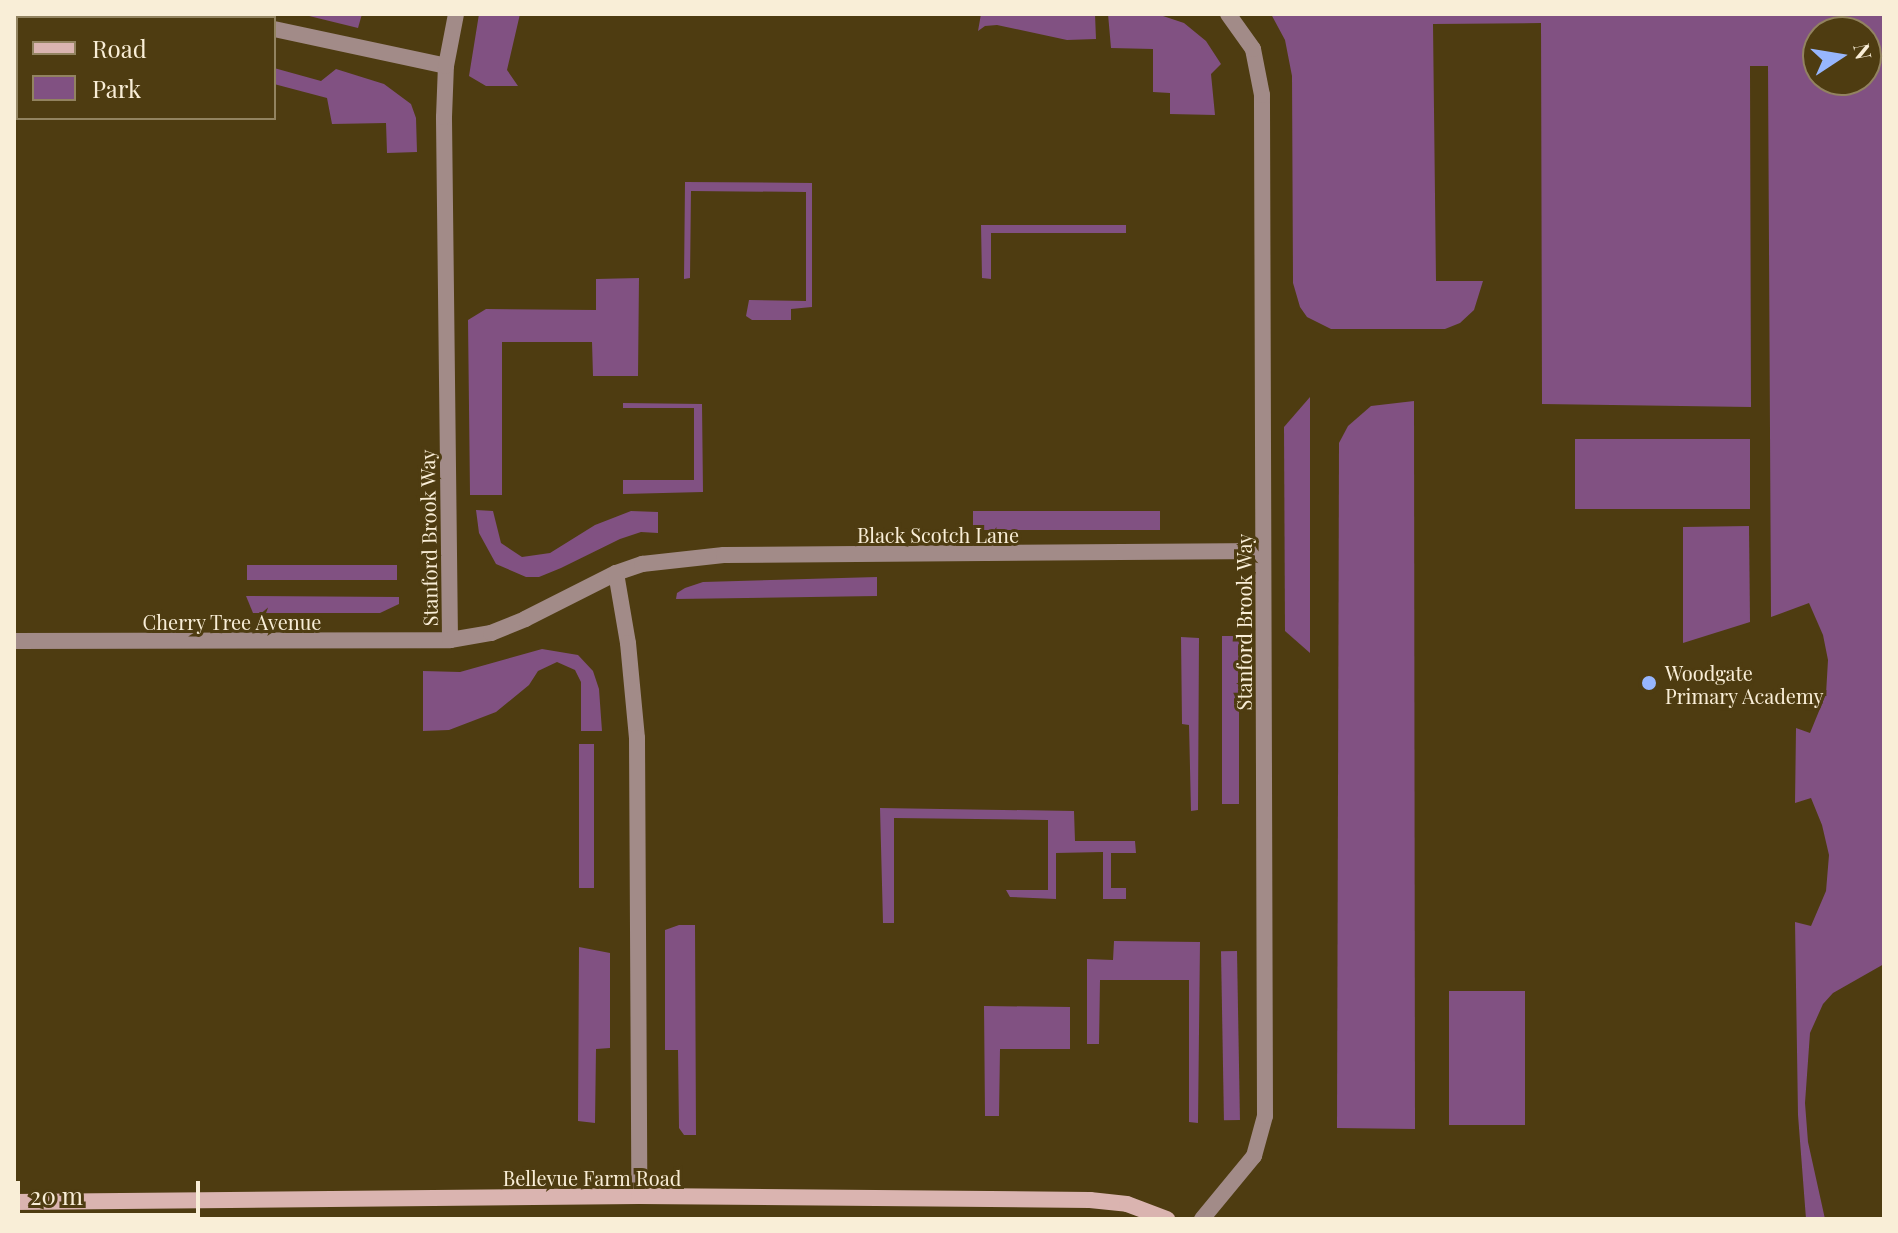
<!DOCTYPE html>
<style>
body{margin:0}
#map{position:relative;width:1898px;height:1233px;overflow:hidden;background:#4e3c11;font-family:"Playfair Display",serif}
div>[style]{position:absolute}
.green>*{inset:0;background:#815182;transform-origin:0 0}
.street>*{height:16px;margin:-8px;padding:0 8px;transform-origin:8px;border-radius:8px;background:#a28b88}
.secondary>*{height:16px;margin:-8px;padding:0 8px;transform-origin:8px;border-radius:8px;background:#dab4b0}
.dots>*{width:22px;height:22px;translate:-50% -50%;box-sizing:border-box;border:4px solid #4e3c11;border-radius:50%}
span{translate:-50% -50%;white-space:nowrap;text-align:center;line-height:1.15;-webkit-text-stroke:6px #4e3c11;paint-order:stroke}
.street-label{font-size:20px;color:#f9eed7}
.poi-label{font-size:20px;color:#f9eed7}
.left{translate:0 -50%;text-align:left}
.frame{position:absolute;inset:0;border:16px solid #f9eed7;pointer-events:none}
.legend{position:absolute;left:16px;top:16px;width:260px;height:104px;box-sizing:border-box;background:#4e3c11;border:2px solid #928360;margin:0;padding:10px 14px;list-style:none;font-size:24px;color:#f9eed7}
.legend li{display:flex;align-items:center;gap:16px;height:40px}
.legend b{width:40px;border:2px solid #928360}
.north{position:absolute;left:1802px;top:16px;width:80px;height:80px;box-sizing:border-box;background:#4e3c11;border:2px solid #928360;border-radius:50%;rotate:78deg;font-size:22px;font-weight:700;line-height:32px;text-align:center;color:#f9eed7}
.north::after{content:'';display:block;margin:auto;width:28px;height:36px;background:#97b6fd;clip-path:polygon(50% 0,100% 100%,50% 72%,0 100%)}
.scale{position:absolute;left:16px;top:1181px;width:184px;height:36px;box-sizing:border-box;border:4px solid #f9eed7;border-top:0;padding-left:10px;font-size:24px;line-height:28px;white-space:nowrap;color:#f9eed7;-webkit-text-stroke:6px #4e3c11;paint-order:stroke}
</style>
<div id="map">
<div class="green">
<i style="clip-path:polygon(301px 14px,362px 14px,358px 28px)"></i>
<i style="clip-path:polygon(479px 14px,520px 14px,507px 70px,518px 86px,486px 86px,469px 76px)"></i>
<i style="clip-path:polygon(981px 14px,1095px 14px,1096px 39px,1067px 40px,997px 25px,985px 26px,978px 31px)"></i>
<i style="clip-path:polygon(1108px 14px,1157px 14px,1184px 23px,1206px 41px,1221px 64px,1211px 74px,1215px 115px,1170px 114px,1170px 93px,1153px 92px,1153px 49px,1111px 48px)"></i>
<i style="clip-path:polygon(evenodd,1271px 14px,1884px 14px,1884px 964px,1833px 993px,1823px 1004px,1810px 1033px,1805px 1103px,1808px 1142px,1825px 1219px,1806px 1219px,1798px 1115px,1795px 922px,1811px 926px,1826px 891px,1829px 855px,1822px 825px,1811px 798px,1795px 803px,1796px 728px,1810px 733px,1826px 694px,1828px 660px,1823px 635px,1809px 603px,1771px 617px,1768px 66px,1750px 66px,1751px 407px,1542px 404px,1541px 23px,1433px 24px,1436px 281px,1483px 281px,1474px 310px,1460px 323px,1445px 329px,1331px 329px,1307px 317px,1300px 307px,1293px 283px,1292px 76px,1285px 40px,1271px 14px,1818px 32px,1866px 32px,1866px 80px,1818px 80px,1818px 32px)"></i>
<i style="clip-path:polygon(274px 68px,321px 81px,336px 69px,384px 84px,411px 104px,416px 118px,417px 152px,387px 153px,386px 123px,332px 124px,327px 98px,274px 84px)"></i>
<i style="clip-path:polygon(685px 182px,812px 183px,812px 307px,791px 309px,791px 320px,752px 320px,746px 316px,749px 300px,806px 301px,806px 192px,691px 191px,690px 278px,684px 279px)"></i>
<i style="clip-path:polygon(981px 225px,1126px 225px,1126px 233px,991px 233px,991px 279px,982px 278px)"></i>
<i style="clip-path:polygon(639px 278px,638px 376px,593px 376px,592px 342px,502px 342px,502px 495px,470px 495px,468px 320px,486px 309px,596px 310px,596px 279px)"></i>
<i style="clip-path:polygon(1310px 397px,1310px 653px,1285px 631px,1284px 427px)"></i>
<i style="clip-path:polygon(1414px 401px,1415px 1129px,1337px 1128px,1339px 443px,1348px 426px,1371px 406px)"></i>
<i style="clip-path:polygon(623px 403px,702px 404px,703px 492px,623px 494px,623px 480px,694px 480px,694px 408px,623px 408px)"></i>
<i style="left:1575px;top:439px;width:175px;height:70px"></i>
<i style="clip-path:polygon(476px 510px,493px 511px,501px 543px,522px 557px,550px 553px,595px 525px,631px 511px,658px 512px,658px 533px,641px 532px,620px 539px,561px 568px,539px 577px,526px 577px,496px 564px,479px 533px)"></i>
<i style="left:973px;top:511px;width:187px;height:19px"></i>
<i style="clip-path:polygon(1749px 526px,1750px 622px,1683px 643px,1683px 527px)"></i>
<i style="left:247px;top:565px;width:150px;height:15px"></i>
<i style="clip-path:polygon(877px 577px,877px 596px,676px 599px,677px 593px,685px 588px,703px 582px)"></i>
<i style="clip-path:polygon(246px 596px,399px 597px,399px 604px,380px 613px,253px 613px)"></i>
<i style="left:1222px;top:636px;width:17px;height:168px"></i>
<i style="clip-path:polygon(1181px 637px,1199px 638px,1198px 810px,1191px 811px,1189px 725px,1182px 724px)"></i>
<i style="clip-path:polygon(542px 649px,578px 655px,593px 671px,599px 689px,602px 731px,581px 731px,581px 682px,575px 670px,557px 662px,538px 671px,529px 685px,496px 712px,449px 730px,423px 731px,423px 671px,460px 672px)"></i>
<i style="left:579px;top:744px;width:15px;height:144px"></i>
<i style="clip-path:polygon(880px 808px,1074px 811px,1075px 841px,1135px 841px,1136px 853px,1111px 853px,1111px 888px,1126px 888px,1126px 899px,1103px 899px,1103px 852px,1056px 853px,1056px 899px,1010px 897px,1006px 890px,1048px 890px,1048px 820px,894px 818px,894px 923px,883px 923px)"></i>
<i style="clip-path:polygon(679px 925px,695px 925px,696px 1135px,684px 1135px,679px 1128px,678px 1050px,665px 1050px,665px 930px)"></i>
<i style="clip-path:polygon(1114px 941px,1200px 942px,1198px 1123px,1189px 1122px,1189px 980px,1100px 980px,1099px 1044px,1087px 1044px,1087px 959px,1113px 960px)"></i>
<i style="clip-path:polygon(579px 947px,610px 953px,610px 1048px,596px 1049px,595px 1123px,578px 1121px)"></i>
<i style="left:1237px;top:951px;width:169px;height:16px;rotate:89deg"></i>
<i style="left:1449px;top:991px;width:76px;height:134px"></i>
<i style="clip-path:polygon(984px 1006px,1070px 1007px,1070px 1049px,1000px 1049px,999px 1116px,985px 1116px)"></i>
</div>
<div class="street">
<i style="left:14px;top:14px;width:209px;rotate:1.1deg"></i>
<i style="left:274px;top:29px;width:176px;rotate:12.1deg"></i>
<i style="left:616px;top:573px;width:28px;rotate:-19deg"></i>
<i style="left:642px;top:564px;width:82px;rotate:-6.3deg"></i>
<i style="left:724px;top:555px;width:539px;rotate:-0.43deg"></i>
<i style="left:450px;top:640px;width:523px;rotate:-90.66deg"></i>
<i style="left:444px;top:117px;width:51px;rotate:-87.8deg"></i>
<i style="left:446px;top:66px;width:53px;rotate:-79.1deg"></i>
<i style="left:14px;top:641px;width:436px;rotate:-0.1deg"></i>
<i style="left:450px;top:640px;width:42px;rotate:-9.7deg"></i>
<i style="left:491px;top:633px;width:37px;rotate:-22deg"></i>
<i style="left:525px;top:619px;width:102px;rotate:-26.8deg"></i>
<i style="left:616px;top:573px;width:71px;rotate:80.3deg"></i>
<i style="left:628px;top:643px;width:95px;rotate:84.6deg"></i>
<i style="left:637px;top:738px;width:458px;rotate:89.7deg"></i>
<i style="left:1202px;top:1219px;width:82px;rotate:-50.5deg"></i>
<i style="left:1254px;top:1156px;width:41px;rotate:-74.6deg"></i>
<i style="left:1265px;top:1116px;width:1021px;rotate:-90.17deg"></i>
<i style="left:1262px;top:95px;width:47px;rotate:-101.1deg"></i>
<i style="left:1253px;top:49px;width:43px;rotate:-125.5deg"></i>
</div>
<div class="secondary">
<i style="left:14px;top:1202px;width:625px;rotate:-0.55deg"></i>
<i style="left:639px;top:1196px;width:451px;rotate:0.5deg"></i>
<i style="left:1090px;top:1200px;width:37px;rotate:6deg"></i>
<i style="left:1127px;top:1204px;width:43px;rotate:20.6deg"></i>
</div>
<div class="dots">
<i style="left:1649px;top:683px;background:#97b6fd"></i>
</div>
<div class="street-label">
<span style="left:938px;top:534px">Black Scotch Lane</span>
<span style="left:428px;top:538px;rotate:-91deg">Stanford Brook Way</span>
<span style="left:232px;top:621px">Cherry Tree Avenue</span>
<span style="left:1243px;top:622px;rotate:-90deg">Stanford Brook Way</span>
<span style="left:592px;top:1177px">Bellevue Farm Road</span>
</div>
<div class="poi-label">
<span class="left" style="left:1665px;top:684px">Woodgate<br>Primary Academy</span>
</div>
<div class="frame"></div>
<ul class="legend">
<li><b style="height:10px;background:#dab4b0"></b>Road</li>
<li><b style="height:22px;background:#815182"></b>Park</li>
</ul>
<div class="north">N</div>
<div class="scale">20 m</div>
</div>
